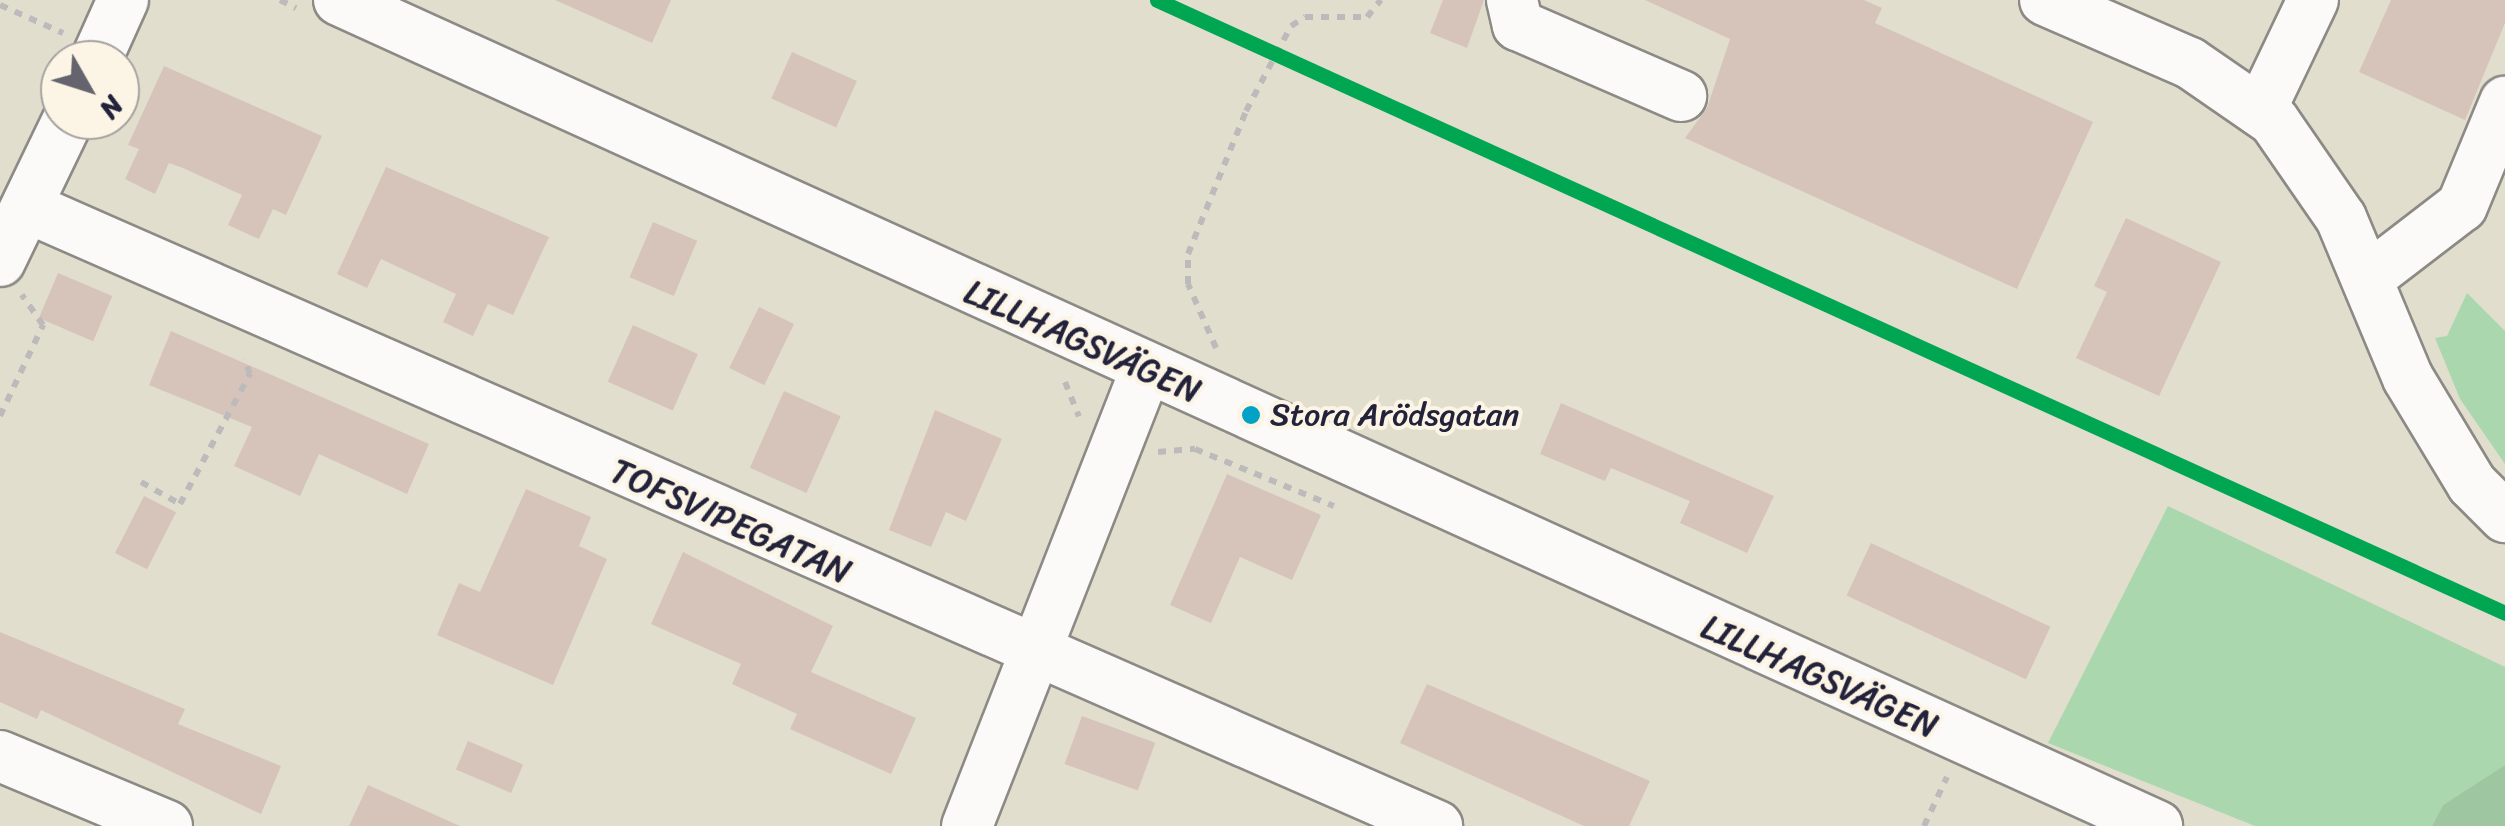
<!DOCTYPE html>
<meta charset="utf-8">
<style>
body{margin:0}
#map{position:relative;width:2505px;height:826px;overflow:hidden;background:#e2decd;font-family:Sriracha,sans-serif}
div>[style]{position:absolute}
.green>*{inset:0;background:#aad7ad}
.forest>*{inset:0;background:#9ec6a1}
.building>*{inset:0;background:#d6c4bb;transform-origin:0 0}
.path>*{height:6px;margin-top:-3px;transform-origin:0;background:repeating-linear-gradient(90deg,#bcbaba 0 8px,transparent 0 16px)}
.roads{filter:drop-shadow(2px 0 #8c8a85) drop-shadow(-2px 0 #8c8a85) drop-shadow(0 2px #8c8a85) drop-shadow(0 -2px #8c8a85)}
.minor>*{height:50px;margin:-25px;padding:0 25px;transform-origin:25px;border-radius:25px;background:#fbfaf8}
.rail-1>*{height:15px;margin:-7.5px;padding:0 7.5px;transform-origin:7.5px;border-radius:7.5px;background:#00a651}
.dots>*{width:28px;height:28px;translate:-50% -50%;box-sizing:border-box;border:5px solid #fcf5e5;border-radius:50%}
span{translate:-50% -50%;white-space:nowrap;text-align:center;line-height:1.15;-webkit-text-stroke:8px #fcf5e5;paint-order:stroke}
.bus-label{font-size:32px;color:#22223b}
.left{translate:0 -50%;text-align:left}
.street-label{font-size:35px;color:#22223b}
.north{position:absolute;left:40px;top:40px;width:100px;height:100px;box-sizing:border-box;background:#fcf5e5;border:2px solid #a5a1a1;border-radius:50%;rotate:129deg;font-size:28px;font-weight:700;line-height:40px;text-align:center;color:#22223b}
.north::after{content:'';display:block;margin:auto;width:35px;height:45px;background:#65646e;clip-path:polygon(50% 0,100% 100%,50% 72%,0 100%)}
</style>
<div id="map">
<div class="green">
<i style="clip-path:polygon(2467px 293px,2505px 331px,2505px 464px,2460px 399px,2435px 338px,2447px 336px)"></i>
<i style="clip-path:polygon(2168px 506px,2505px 667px,2505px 765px,2443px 805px,2432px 826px,2255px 826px,2048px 743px)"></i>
</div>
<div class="forest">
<i style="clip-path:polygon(2505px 765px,2505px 826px,2432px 826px,2443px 805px)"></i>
</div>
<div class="building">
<i style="clip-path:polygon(555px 0,671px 0,652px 43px)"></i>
<i style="clip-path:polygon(1443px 0,1484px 0,1467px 48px,1430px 33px)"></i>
<i style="clip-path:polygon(1645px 0,1864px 0,1882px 8px,1875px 23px,2093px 122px,2017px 289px,1685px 138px,1707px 108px,1730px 39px)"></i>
<i style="clip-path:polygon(2391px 0,2505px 0,2505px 23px,2465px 120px,2359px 72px)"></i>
<i style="left:792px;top:52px;width:71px;height:51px;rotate:24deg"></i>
<i style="clip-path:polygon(164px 66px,322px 136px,286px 215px,273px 209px,259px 239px,228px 225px,242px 195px,183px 168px,169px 163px,155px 194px,125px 179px,139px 149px,128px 145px)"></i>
<i style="clip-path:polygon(386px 167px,549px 237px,513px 315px,488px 304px,473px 336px,443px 322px,456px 294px,381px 259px,367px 288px,337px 274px)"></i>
<i style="clip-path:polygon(2126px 218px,2221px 262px,2159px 396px,2076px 358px,2107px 292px,2094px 286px)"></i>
<i style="left:653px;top:222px;width:48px;height:60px;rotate:23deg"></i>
<i style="left:58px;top:273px;width:59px;height:49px;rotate:23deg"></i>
<i style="left:759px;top:307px;width:39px;height:68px;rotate:26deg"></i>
<i style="left:633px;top:325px;width:71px;height:62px;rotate:24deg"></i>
<i style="clip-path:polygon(171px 331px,429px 444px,407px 494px,319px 454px,300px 496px,234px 466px,252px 427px,149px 385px)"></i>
<i style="left:784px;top:391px;width:62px;height:84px;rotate:24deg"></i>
<i style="clip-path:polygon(1561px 403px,1774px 496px,1747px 553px,1680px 523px,1690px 501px,1611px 468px,1605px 481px,1540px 454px)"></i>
<i style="clip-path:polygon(935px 410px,1002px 439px,966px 521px,946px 512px,931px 547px,889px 530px)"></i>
<i style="clip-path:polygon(1227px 474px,1321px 515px,1292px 580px,1240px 557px,1211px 623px,1170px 605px)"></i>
<i style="clip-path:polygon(526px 489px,591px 517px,579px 546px,607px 559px,553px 685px,437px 635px,459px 583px,480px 592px)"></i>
<i style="left:144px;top:496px;width:36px;height:64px;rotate:27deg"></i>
<i style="left:1871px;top:543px;width:198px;height:58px;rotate:25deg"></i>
<i style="clip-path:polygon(683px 552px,833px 626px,811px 672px,916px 718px,891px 774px,790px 729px,797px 714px,732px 684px,741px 664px,651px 624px)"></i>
<i style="clip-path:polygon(0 632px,185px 709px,178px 724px,281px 766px,261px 814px,41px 710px,37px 719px,0 702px)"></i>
<i style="clip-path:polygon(1427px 684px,1650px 781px,1629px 826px,1584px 826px,1400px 743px)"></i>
<i style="left:1082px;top:716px;width:78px;height:51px;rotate:20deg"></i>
<i style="left:468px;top:741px;width:60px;height:31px;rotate:23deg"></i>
<i style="clip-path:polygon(368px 785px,460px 826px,349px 826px)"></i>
</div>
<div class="path">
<i style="left:280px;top:0;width:18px;rotate:27deg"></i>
<i style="left:0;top:5px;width:69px;rotate:24deg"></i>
<i style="left:1216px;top:348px;width:70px;rotate:-113.6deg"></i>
<i style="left:1188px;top:284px;width:30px;rotate:-90deg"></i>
<i style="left:1188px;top:254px;width:154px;rotate:-67.9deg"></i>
<i style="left:1246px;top:111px;width:96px;rotate:-62.1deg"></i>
<i style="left:1291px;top:26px;width:17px;rotate:-33deg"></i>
<i style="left:1305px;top:17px;width:62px"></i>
<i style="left:1367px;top:17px;width:22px;rotate:-51deg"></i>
<i style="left:1065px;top:382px;width:37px;rotate:68deg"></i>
<i style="left:0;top:416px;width:101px;rotate:-64.7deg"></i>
<i style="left:43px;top:325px;width:37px;rotate:-125deg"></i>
<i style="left:1158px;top:452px;width:37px;rotate:-5deg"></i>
<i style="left:1195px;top:449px;width:150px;rotate:22.3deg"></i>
<i style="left:141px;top:482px;width:45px;rotate:29.4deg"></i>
<i style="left:180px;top:504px;width:148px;rotate:-61.7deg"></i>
<i style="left:250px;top:374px;width:16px;rotate:-112deg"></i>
<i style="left:1924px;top:826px;width:54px;rotate:-64.9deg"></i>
</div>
<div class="roads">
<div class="minor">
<i style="left:339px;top:0;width:1997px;rotate:24.43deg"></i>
<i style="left:1512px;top:0;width:26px;rotate:77deg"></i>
<i style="left:1518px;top:25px;width:178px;rotate:23.5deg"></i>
<i style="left:2045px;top:0;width:158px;rotate:23.5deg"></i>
<i style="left:2190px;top:63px;width:102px;rotate:34.6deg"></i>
<i style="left:2274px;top:121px;width:118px;rotate:55.4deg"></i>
<i style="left:2341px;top:218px;width:173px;rotate:67.3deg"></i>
<i style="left:2408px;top:378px;width:124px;rotate:58.9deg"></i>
<i style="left:2472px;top:484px;width:47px;rotate:45deg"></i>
<i style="left:96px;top:60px;width:66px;rotate:-65.8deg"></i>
<i style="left:2260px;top:111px;width:123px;rotate:-64.5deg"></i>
<i style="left:29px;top:208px;width:1538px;rotate:23.7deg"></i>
<i style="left:0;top:261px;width:157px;rotate:-64.3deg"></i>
<i style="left:2368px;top:278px;width:118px;rotate:-37.5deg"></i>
<i style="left:2462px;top:206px;width:113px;rotate:-67.5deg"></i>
<i style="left:0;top:756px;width:181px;rotate:22.7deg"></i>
<i style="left:967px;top:826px;width:491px;rotate:-68.6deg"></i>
</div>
</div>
<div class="rail-1">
<i style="left:1157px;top:0;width:1481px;rotate:24.45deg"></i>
</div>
<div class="dots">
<i style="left:1251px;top:415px;background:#02a2c7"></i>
</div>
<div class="bus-label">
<span class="left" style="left:1270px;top:415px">Stora Arödsgatan</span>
</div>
<div class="street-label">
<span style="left:1083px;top:341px;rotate:24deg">LILLHAGSVÄGEN</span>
<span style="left:731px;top:521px;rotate:24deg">TOFSVIPEGATAN</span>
<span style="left:1820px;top:676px;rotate:24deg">LILLHAGSVÄGEN</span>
</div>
<div class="north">N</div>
</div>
